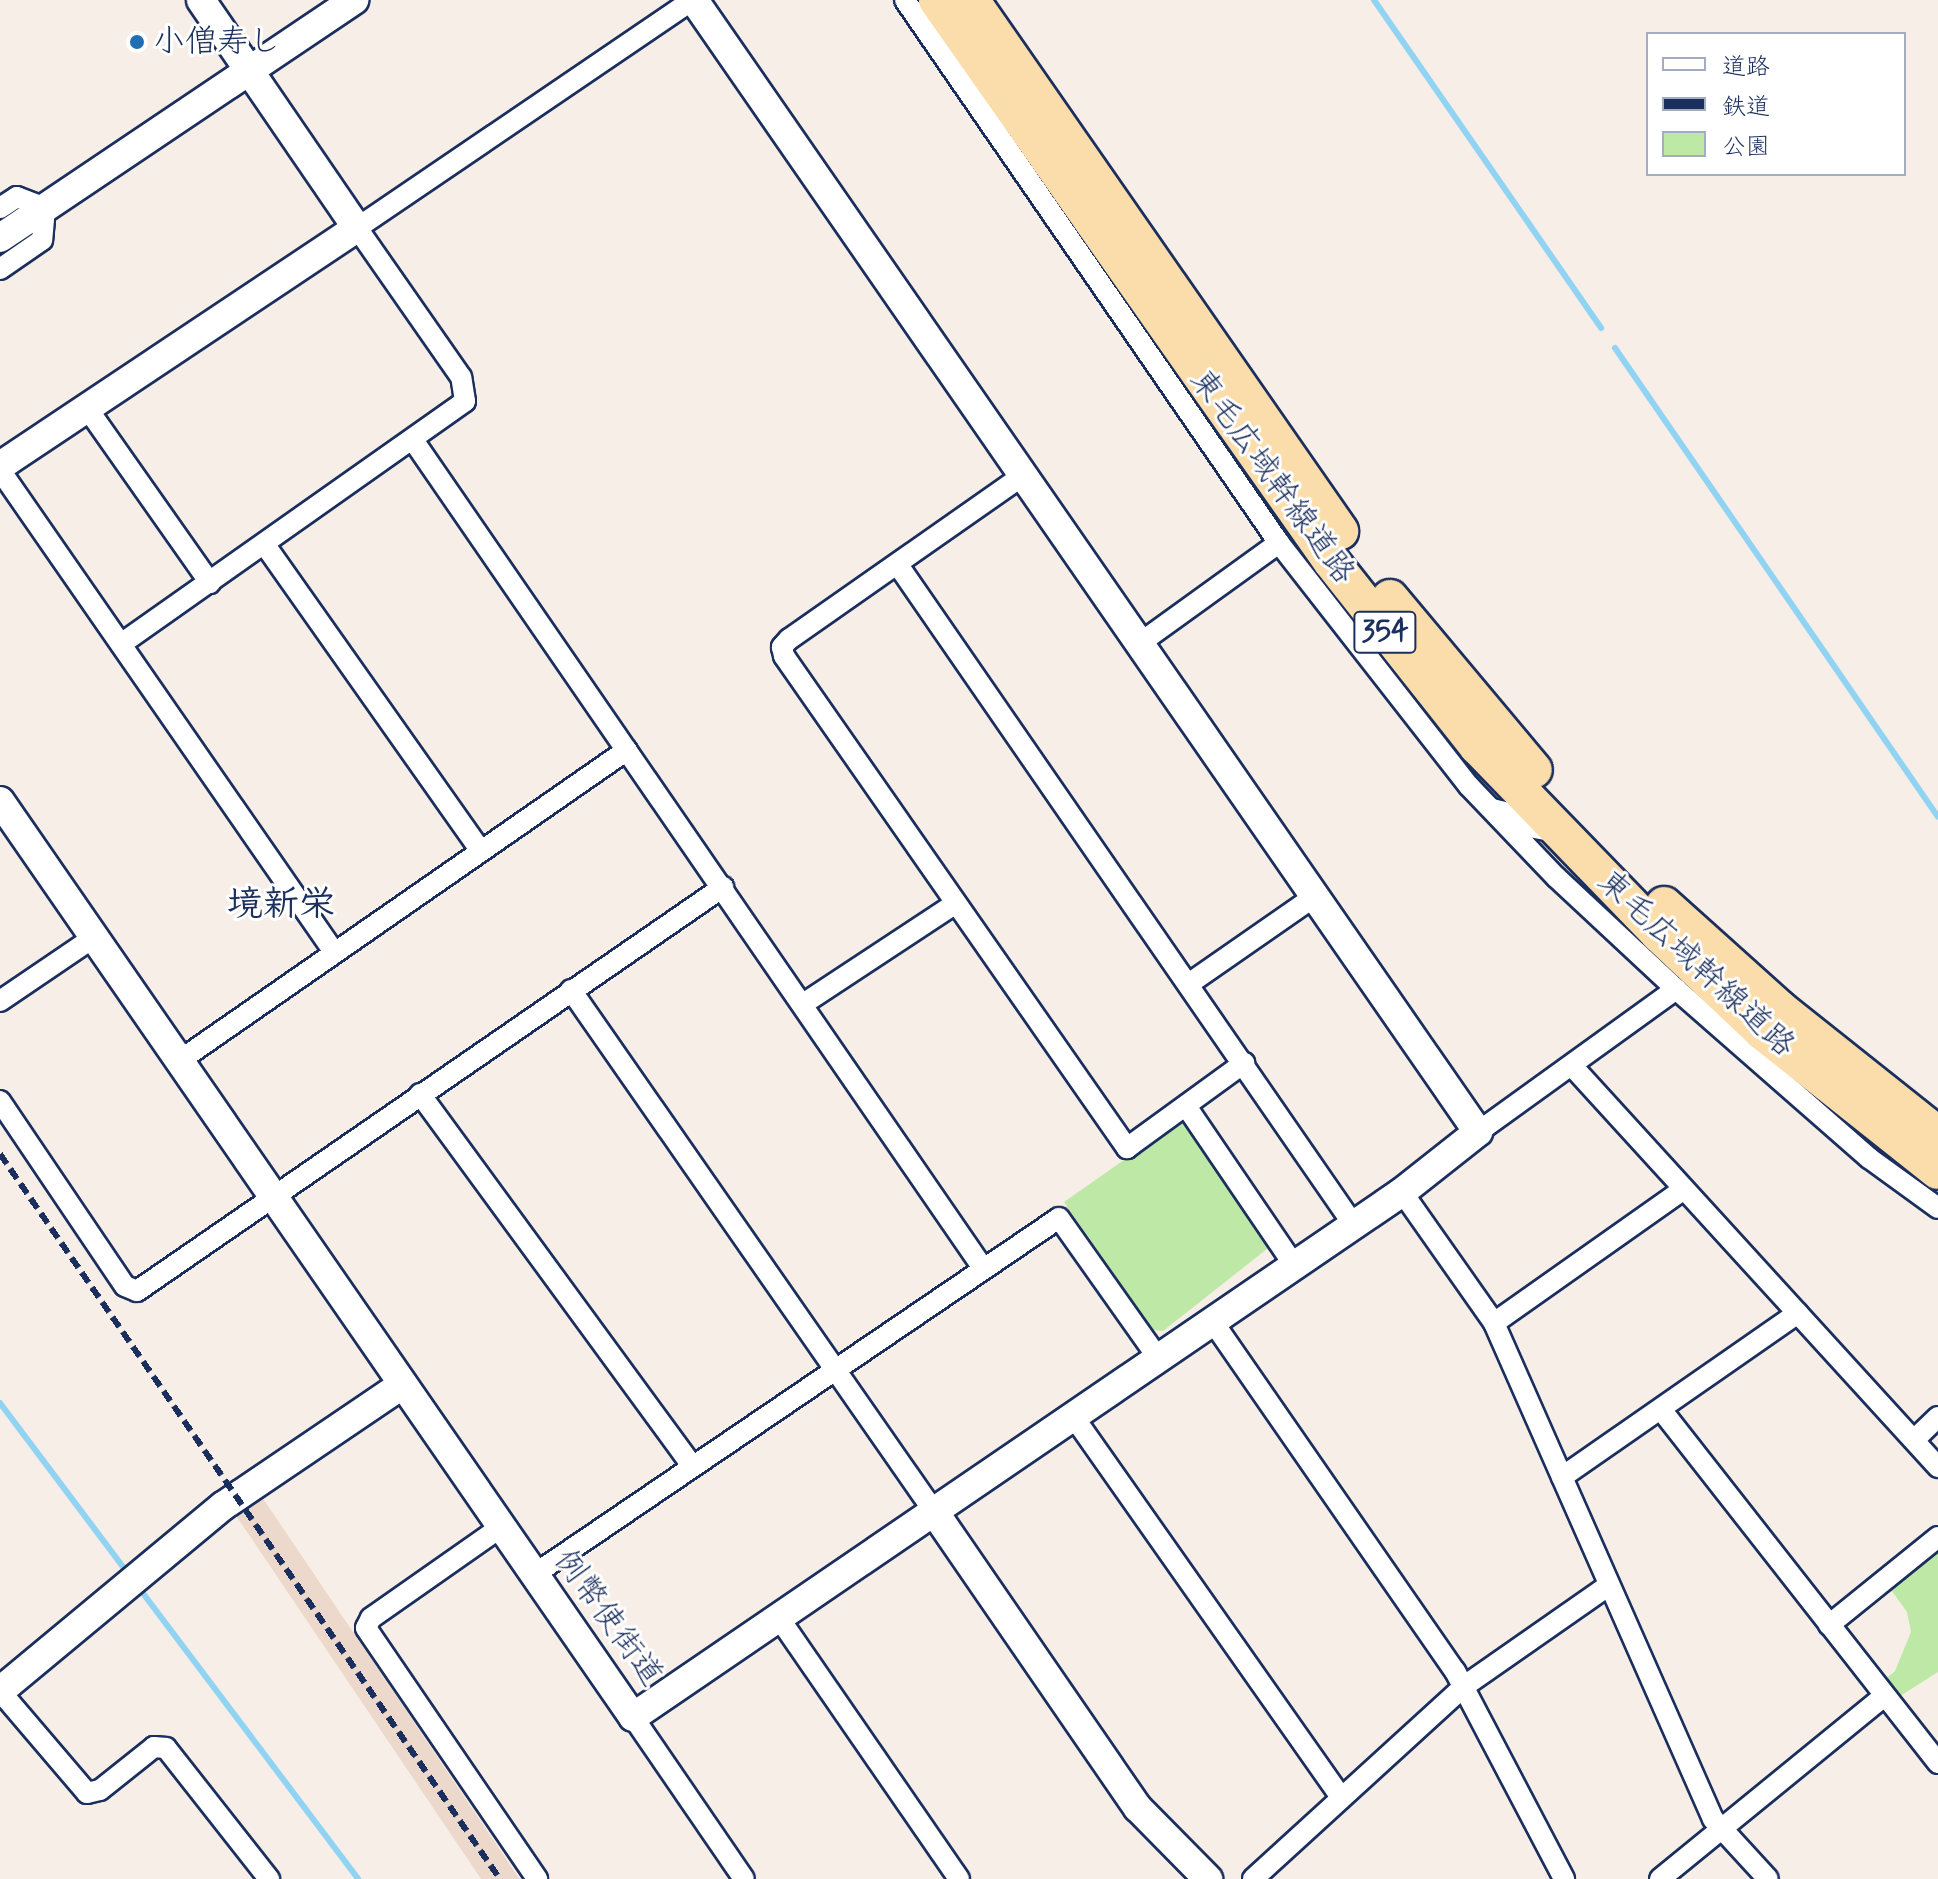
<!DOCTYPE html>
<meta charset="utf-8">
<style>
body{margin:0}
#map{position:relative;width:1938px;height:1879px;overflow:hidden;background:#f7eee7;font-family:Mynerve,"Klee One",sans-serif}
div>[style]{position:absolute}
.built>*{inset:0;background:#edd9cb;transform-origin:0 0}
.green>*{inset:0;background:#bde8a5}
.stream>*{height:6px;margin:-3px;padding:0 3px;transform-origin:3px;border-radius:3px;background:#90d3f2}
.roads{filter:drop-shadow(2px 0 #1b2f5e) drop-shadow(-2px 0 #1b2f5e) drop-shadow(0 2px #1b2f5e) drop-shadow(0 -2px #1b2f5e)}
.street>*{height:20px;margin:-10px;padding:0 10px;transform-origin:10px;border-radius:10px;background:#fff}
.secondary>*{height:28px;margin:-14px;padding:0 14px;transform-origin:14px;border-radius:14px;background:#fff}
.highway>*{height:36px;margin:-18px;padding:0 18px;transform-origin:18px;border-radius:18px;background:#fbddab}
.rail>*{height:6px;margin-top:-3px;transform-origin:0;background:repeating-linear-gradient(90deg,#1b2f5e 0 12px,transparent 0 18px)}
.dots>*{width:22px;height:22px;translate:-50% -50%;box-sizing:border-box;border:4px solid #fff;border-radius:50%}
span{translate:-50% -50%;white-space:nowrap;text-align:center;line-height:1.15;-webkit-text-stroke:6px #fff;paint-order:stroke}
.shield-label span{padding:2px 6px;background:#fff;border:2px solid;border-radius:6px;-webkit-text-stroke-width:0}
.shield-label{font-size:30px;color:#1b2f5e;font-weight:700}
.poi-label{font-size:32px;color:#1b2f5e}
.left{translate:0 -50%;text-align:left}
.street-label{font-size:32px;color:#1b2f5e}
.quarter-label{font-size:36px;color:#1b2f5e;font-weight:700}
.legend{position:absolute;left:1646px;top:32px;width:260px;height:144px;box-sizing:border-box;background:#fff;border:2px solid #a4acbf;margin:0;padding:10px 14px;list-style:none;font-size:24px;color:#1b2f5e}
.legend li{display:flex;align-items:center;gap:16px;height:40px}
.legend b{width:40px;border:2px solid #a4acbf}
</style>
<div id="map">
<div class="built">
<i style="left:262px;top:1497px;width:463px;height:32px;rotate:56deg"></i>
</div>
<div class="green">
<i style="clip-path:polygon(1181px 1120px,1189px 1122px,1272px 1245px,1163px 1331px,1153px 1330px,1064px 1202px)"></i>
<i style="clip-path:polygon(1938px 1548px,1938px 1672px,1897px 1698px,1883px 1681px,1895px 1671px,1911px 1632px,1907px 1612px,1889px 1587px)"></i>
</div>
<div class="stream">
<i style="left:1374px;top:0;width:399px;rotate:55.3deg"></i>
<i style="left:1615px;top:348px;width:569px;rotate:55.44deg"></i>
<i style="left:0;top:1403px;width:216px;rotate:53.1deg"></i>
<i style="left:139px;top:1588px;width:364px;rotate:53deg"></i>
</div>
<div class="roads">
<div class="street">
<i style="left:905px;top:0;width:659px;rotate:55.44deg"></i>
<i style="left:1279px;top:543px;width:308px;rotate:52deg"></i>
<i style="left:1469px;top:786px;width:127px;rotate:46.3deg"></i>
<i style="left:1557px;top:878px;width:163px;rotate:43deg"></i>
<i style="left:1676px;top:989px;width:257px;rotate:41.2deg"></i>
<i style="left:1869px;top:1158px;width:85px;rotate:35.9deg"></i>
<i style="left:0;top:208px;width:20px;rotate:-33deg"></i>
<i style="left:17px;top:197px;width:30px;rotate:21deg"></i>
<i style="left:45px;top:208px;width:32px;rotate:95deg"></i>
<i style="left:42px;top:240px;width:51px;rotate:145.4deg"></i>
<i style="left:87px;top:408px;width:214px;rotate:54.9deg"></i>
<i style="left:413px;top:440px;width:1005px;rotate:55.46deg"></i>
<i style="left:0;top:470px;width:586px;rotate:55.28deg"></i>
<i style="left:1025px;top:474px;width:288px;rotate:145deg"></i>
<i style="left:789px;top:639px;width:11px;rotate:131deg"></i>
<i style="left:782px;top:647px;width:9px;rotate:77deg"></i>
<i style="left:784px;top:656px;width:600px;rotate:55.12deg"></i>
<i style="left:1127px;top:1148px;width:145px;rotate:-36deg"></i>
<i style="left:265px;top:545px;width:373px;rotate:54.8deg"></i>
<i style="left:898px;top:565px;width:801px;rotate:55.38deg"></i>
<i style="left:1143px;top:641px;width:168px;rotate:-35.8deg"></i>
<i style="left:121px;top:644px;width:421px;rotate:-35.2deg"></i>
<i style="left:465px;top:401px;width:24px;rotate:-99deg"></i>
<i style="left:461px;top:377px;width:182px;rotate:-124.9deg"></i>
<i style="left:357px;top:228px;width:406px;rotate:-34.2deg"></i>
<i style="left:1492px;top:809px;width:25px;rotate:14deg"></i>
<i style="left:1516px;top:815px;width:18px;rotate:43deg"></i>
<i style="left:1529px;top:827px;width:29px;rotate:10deg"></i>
<i style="left:1190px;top:983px;width:152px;rotate:-34.8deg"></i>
<i style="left:571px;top:990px;width:637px;rotate:55.16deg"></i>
<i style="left:0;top:1001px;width:114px;rotate:-34.2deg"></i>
<i style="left:803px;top:1004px;width:183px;rotate:-33.4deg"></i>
<i style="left:179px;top:1061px;width:545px;rotate:-34.77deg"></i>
<i style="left:1573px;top:1067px;width:542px;rotate:47.62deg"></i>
<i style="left:420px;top:1094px;width:461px;rotate:53.8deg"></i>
<i style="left:0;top:1101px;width:223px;rotate:56deg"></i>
<i style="left:125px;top:1286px;width:13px;rotate:23deg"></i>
<i style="left:137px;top:1291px;width:712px;rotate:-34.58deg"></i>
<i style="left:1186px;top:1106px;width:192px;rotate:55.8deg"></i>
<i style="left:1478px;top:1132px;width:244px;rotate:-35.8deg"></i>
<i style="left:1402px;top:1192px;width:160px;rotate:54.9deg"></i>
<i style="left:1494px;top:1323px;width:542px;rotate:66.18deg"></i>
<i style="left:1713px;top:1819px;width:81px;rotate:47.5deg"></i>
<i style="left:1213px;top:1322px;width:425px;rotate:55.3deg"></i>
<i style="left:1455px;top:1671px;width:235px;rotate:62.3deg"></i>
<i style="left:1494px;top:1323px;width:232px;rotate:-35.2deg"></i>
<i style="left:1663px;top:1412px;width:446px;rotate:51.9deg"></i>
<i style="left:1073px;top:1416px;width:467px;rotate:54.9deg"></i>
<i style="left:1914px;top:1440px;width:33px;rotate:-44deg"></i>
<i style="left:1562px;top:1477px;width:287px;rotate:-34.8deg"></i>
<i style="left:501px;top:1527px;width:159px;rotate:145deg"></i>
<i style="left:371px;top:1618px;width:11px;rotate:117deg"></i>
<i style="left:366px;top:1628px;width:304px;rotate:55.7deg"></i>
<i style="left:535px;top:1574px;width:633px;rotate:-34.19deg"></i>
<i style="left:1059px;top:1218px;width:171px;rotate:54.7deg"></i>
<i style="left:779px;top:1618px;width:317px;rotate:55.4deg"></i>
<i style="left:1829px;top:1625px;width:140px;rotate:-38.9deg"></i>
<i style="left:0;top:1691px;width:134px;rotate:49.5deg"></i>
<i style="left:87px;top:1793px;width:13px;rotate:-13deg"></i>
<i style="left:100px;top:1790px;width:69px;rotate:-38.5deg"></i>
<i style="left:154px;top:1747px;width:12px;rotate:5deg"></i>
<i style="left:166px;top:1748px;width:167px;rotate:51.8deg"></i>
<i style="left:633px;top:1717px;width:196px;rotate:55.6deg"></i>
<i style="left:1253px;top:1879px;width:285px;rotate:-42.4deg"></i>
<i style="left:1463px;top:1687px;width:177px;rotate:-34.9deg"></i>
<i style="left:1660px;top:1879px;width:289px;rotate:-39.2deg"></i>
</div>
<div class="secondary">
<i style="left:0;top:238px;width:427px;rotate:-33.9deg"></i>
<i style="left:0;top:466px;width:429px;rotate:-33.7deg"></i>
<i style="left:357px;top:228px;width:276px;rotate:-124.4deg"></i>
<i style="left:0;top:801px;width:1113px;rotate:55.35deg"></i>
<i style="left:633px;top:1717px;width:931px;rotate:-34.32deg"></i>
<i style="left:1402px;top:1192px;width:97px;rotate:-38.3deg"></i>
<i style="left:1478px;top:1132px;width:1377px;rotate:-124.71deg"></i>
<i style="left:935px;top:1513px;width:358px;rotate:55.5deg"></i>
<i style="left:1138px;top:1808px;width:100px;rotate:45.4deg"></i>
<i style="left:0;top:1691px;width:290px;rotate:-39.7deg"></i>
<i style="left:223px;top:1506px;width:217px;rotate:-34.1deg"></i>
</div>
<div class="highway">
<i style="left:937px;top:0;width:686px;rotate:54.92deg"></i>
<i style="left:1331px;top:561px;width:237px;rotate:51.7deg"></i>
<i style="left:1478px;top:747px;width:260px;rotate:45.9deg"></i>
<i style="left:1659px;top:934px;width:143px;rotate:43.3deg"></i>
<i style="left:1763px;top:1032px;width:223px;rotate:38.5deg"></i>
<i style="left:971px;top:0;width:647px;rotate:55.2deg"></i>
<i style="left:1390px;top:598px;width:224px;rotate:50.1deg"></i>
<i style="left:1664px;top:905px;width:157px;rotate:41.9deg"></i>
<i style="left:1781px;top:1010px;width:201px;rotate:38.5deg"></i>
</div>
</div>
<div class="rail">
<i style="left:0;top:1154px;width:881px;rotate:55.41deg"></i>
</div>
<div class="dots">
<i style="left:137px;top:42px;background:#1f6fb2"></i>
</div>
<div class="shield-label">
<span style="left:1385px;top:632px">354</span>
</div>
<div class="poi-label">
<span class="left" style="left:153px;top:42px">小僧寿し</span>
</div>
<div class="street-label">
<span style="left:1272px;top:477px;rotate:54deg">東毛広域幹線道路</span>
<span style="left:1696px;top:964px;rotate:43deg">東毛広域幹線道路</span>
<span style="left:608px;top:1618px;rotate:54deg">例幣使街道</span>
</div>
<div class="quarter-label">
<span style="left:281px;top:906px">境新栄</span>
</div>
<ul class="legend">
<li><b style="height:10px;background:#fff"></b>道路</li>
<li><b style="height:10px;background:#1b2f5e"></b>鉄道</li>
<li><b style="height:22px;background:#bde8a5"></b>公園</li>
</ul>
</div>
